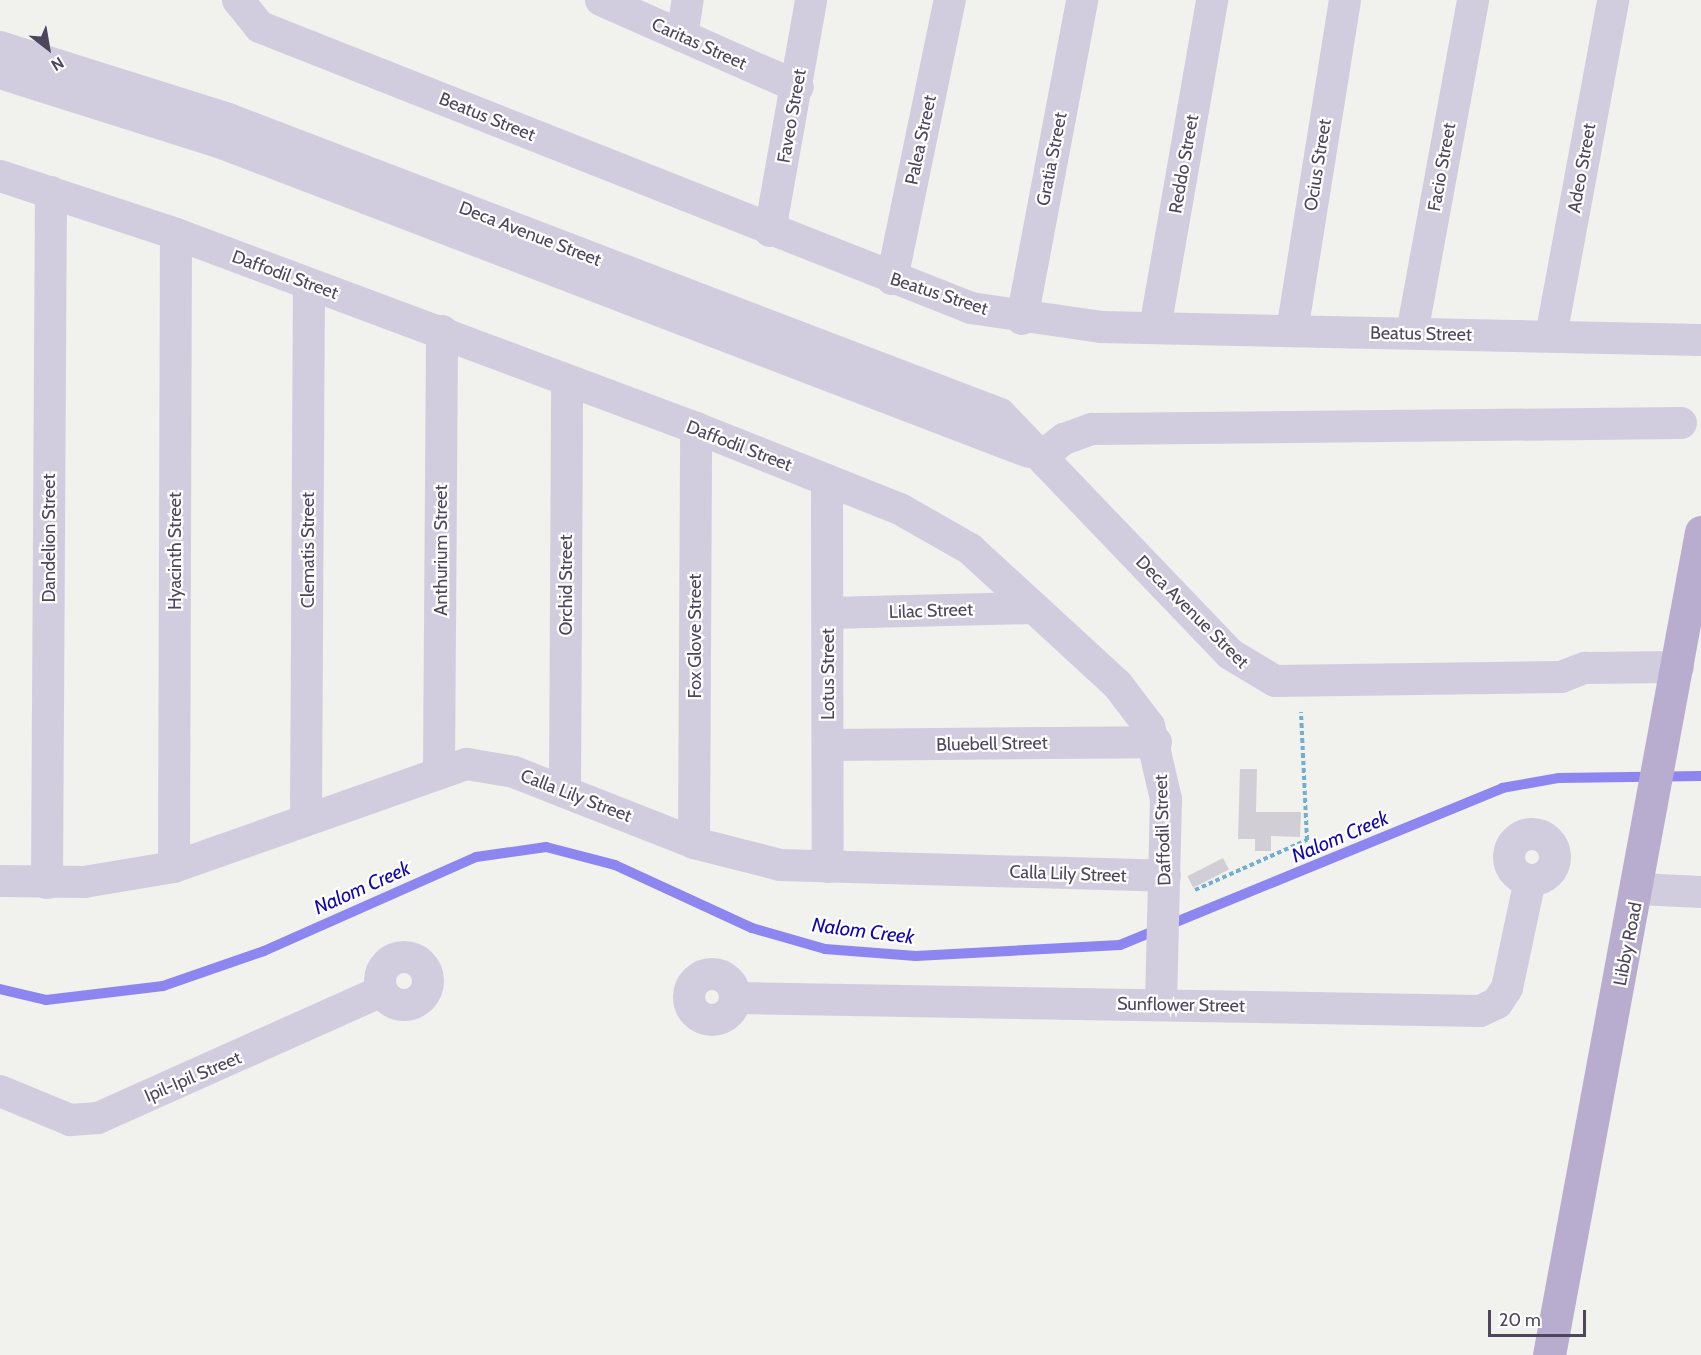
<!DOCTYPE html>
<style>
body{margin:0}
#map{position:relative;width:1701px;height:1355px;overflow:hidden;background:#f1f1ee;font-family:Cabin,sans-serif}
div>[style]{position:absolute}
.stream>*{height:10px;margin:-5px;padding:0 5px;transform-origin:5px;border-radius:5px;background:#8d86f0}
.building>*{inset:0;background:#d2ced6;transform-origin:0 0}
.path>*{height:4px;margin-top:-2px;transform-origin:0;background:repeating-linear-gradient(90deg,#71aed1 0 4.5px,transparent 0 7.5px)}
.minor>*{height:32px;margin:-16px;padding:0 16px;transform-origin:16px;border-radius:16px;background:#d2ccdf}
.minor>.ring{margin:-16px;padding:0;box-sizing:content-box;background:none;border:32px solid #d2ccdf;border-radius:50%}
.major>*{height:33px;margin:-16.5px;padding:0 16.5px;transform-origin:16.5px;border-radius:16.5px;background:#b9adcf}
span{translate:-50% -50%;white-space:nowrap;text-align:center;line-height:1.15;-webkit-text-stroke:4.5px #fff;paint-order:stroke}
.street-label{font-size:18px;color:#4d465d}
.water-label{font-size:20px;color:#1106b0;font-style:italic}
.north{position:absolute;left:18px;top:18px;width:60px;height:60px;-webkit-text-stroke:4px #fff;paint-order:stroke;rotate:149deg;font-size:16px;font-weight:700;line-height:24px;text-align:center;color:#4d465d}
.north::after{content:'';display:block;margin:auto;width:21px;height:27px;background:#4d465d;clip-path:polygon(50% 0,100% 100%,50% 72%,0 100%)}
.scale{position:absolute;left:1488px;top:1310px;width:98px;height:27px;box-sizing:border-box;border:3px solid #4d465d;border-top:0;padding-left:8px;font-size:18px;line-height:21px;white-space:nowrap;color:#4d465d;-webkit-text-stroke:4px #fff;paint-order:stroke}
</style>
<div id="map">
<div class="stream">
<i style="left:0;top:989px;width:47px;rotate:13.4deg"></i>
<i style="left:46px;top:1000px;width:118px;rotate:-6.8deg"></i>
<i style="left:163px;top:986px;width:107px;rotate:-19.1deg"></i>
<i style="left:264px;top:951px;width:232px;rotate:-23.9deg"></i>
<i style="left:476px;top:857px;width:71px;rotate:-8.1deg"></i>
<i style="left:546px;top:847px;width:71px;rotate:14.6deg"></i>
<i style="left:615px;top:865px;width:151px;rotate:24.7deg"></i>
<i style="left:752px;top:928px;width:76px;rotate:16deg"></i>
<i style="left:825px;top:949px;width:91px;rotate:4.4deg"></i>
<i style="left:916px;top:956px;width:204px;rotate:-3.1deg"></i>
<i style="left:1120px;top:945px;width:413px;rotate:-22.3deg"></i>
<i style="left:1502px;top:788px;width:58px;rotate:-10deg"></i>
<i style="left:1559px;top:778px;width:142px;rotate:-0.8deg"></i>
</div>
<div class="building">
<i style="clip-path:polygon(1240px 769px,1257px 769px,1256px 812px,1301px 812px,1300px 837px,1271px 836px,1271px 851px,1255px 851px,1255px 839px,1238px 839px)"></i>
<i style="left:1223px;top:858px;width:13px;height:40px;rotate:63deg"></i>
</div>
<div class="path">
<i style="left:1195px;top:890px;width:123px;rotate:-24.1deg"></i>
<i style="left:1307px;top:840px;width:128px;rotate:-92.7deg"></i>
</div>
<div class="minor">
<i style="left:238px;top:0;width:35px;rotate:51deg"></i>
<i style="left:260px;top:27px;width:765px;rotate:21.56deg"></i>
<i style="left:971px;top:308px;width:131px;rotate:8.3deg"></i>
<i style="left:1101px;top:327px;width:600px;rotate:1.24deg"></i>
<i style="left:601px;top:0;width:215px;rotate:23.8deg"></i>
<i style="left:682px;top:36px;width:36px;rotate:-81deg"></i>
<i style="left:0;top:47px;width:239px;rotate:17.5deg"></i>
<i style="left:228px;top:119px;width:826px;rotate:20.91deg"></i>
<i style="left:1000px;top:414px;width:332px;rotate:46.2deg"></i>
<i style="left:1230px;top:654px;width:52px;rotate:31deg"></i>
<i style="left:1275px;top:681px;width:286px;rotate:-0.8deg"></i>
<i style="left:1561px;top:677px;width:26px;rotate:-21deg"></i>
<i style="left:1585px;top:668px;width:93px;rotate:-0.6deg"></i>
<i style="left:0;top:73px;width:230px;rotate:17.5deg"></i>
<i style="left:219px;top:142px;width:867px;rotate:20.94deg"></i>
<i style="left:0;top:176px;width:185px;rotate:18.2deg"></i>
<i style="left:176px;top:234px;width:555px;rotate:20.46deg"></i>
<i style="left:696px;top:428px;width:219px;rotate:21.7deg"></i>
<i style="left:900px;top:509px;width:81px;rotate:29.7deg"></i>
<i style="left:970px;top:549px;width:200px;rotate:42.6deg"></i>
<i style="left:1117px;top:684px;width:53px;rotate:52.7deg"></i>
<i style="left:1149px;top:726px;width:75px;rotate:76.9deg"></i>
<i style="left:1166px;top:799px;width:206px;rotate:91.4deg"></i>
<i style="left:770px;top:231px;width:235px;rotate:-79.9deg"></i>
<i style="left:892px;top:279px;width:285px;rotate:-78.3deg"></i>
<i style="left:1022px;top:319px;width:325px;rotate:-79.3deg"></i>
<i style="left:1155px;top:328px;width:333px;rotate:-80.1deg"></i>
<i style="left:1292px;top:331px;width:335px;rotate:-80.9deg"></i>
<i style="left:1412px;top:333px;width:339px;rotate:-79.6deg"></i>
<i style="left:1551px;top:336px;width:342px;rotate:-79.5deg"></i>
<i style="left:1042px;top:456px;width:28px;rotate:-38deg"></i>
<i style="left:1064px;top:439px;width:30px;rotate:-20deg"></i>
<i style="left:1092px;top:429px;width:589px;rotate:-0.58deg"></i>
<i style="left:827px;top:480px;width:387px;rotate:89.9deg"></i>
<i style="left:828px;top:613px;width:206px;rotate:-1.4deg"></i>
<i style="left:828px;top:745px;width:328px;rotate:-0.5deg"></i>
<i style="left:439px;top:770px;width:439px;rotate:-89.6deg"></i>
<i style="left:565px;top:790px;width:410px;rotate:-89.7deg"></i>
<i style="left:306px;top:816px;width:532px;rotate:-89.68deg"></i>
<i class="ring" style="left:1509px;top:834px;width:14px;height:14px"></i>
<i style="left:694px;top:843px;width:415px;rotate:-89.7deg"></i>
<i style="left:174px;top:867px;width:633px;rotate:-89.82deg"></i>
<i style="left:0;top:881px;width:84px;rotate:0.7deg"></i>
<i style="left:84px;top:882px;width:91px;rotate:-9.5deg"></i>
<i style="left:174px;top:867px;width:311px;rotate:-19.4deg"></i>
<i style="left:467px;top:764px;width:48px;rotate:9.7deg"></i>
<i style="left:514px;top:772px;width:193px;rotate:21.5deg"></i>
<i style="left:694px;top:843px;width:89px;rotate:14.3deg"></i>
<i style="left:780px;top:865px;width:385px;rotate:1.6deg"></i>
<i style="left:47px;top:883px;width:691px;rotate:-89.67deg"></i>
<i style="left:1639px;top:889px;width:62px;rotate:2.8deg"></i>
<i class="ring" style="left:380px;top:957px;width:16px;height:16px"></i>
<i class="ring" style="left:689px;top:974px;width:14px;height:14px"></i>
<i style="left:736px;top:998px;width:744px;rotate:1deg"></i>
<i style="left:1480px;top:1011px;width:19px;rotate:-25deg"></i>
<i style="left:1497px;top:1003px;width:18px;rotate:-56deg"></i>
<i style="left:1507px;top:988px;width:110px;rotate:-78deg"></i>
<i style="left:0;top:1091px;width:76px;rotate:22.5deg"></i>
<i style="left:70px;top:1120px;width:28px;rotate:-4deg"></i>
<i style="left:98px;top:1118px;width:311px;rotate:-24.1deg"></i>
</div>
<div class="major">
<i style="left:1549px;top:1355px;width:837px;rotate:-79.54deg"></i>
</div>
<div class="street-label">
<span style="left:699px;top:44px;rotate:24deg">Caritas Street</span>
<span style="left:792px;top:116px;rotate:-80deg">Faveo Street</span>
<span style="left:487px;top:117px;rotate:22deg">Beatus Street</span>
<span style="left:921px;top:140px;rotate:-78deg">Palea Street</span>
<span style="left:1052px;top:159px;rotate:-79deg">Gratia Street</span>
<span style="left:1184px;top:164px;rotate:-80deg">Reddo Street</span>
<span style="left:1318px;top:165px;rotate:-81deg">Ocius Street</span>
<span style="left:1442px;top:167px;rotate:-80deg">Facio Street</span>
<span style="left:1582px;top:168px;rotate:-80deg">Adeo Street</span>
<span style="left:530px;top:234px;rotate:21deg">Deca Avenue Street</span>
<span style="left:285px;top:275px;rotate:20deg">Daffodil Street</span>
<span style="left:939px;top:294px;rotate:18deg">Beatus Street</span>
<span style="left:1421px;top:334px;rotate:1deg">Beatus Street</span>
<span style="left:739px;top:446px;rotate:21deg">Daffodil Street</span>
<span style="left:49px;top:538px;rotate:-90deg">Dandelion Street</span>
<span style="left:308px;top:550px;rotate:-90deg">Clematis Street</span>
<span style="left:441px;top:550px;rotate:-90deg">Anthurium Street</span>
<span style="left:175px;top:551px;rotate:-90deg">Hyacinth Street</span>
<span style="left:566px;top:585px;rotate:-90deg">Orchid Street</span>
<span style="left:931px;top:611px;rotate:-2deg">Lilac Street</span>
<span style="left:1192px;top:612px;rotate:45deg">Deca Avenue Street</span>
<span style="left:695px;top:636px;rotate:-90deg">Fox Glove Street</span>
<span style="left:828px;top:674px;rotate:-90deg">Lotus Street</span>
<span style="left:992px;top:744px;rotate:-1deg">Bluebell Street</span>
<span style="left:576px;top:796px;rotate:21deg">Calla Lily Street</span>
<span style="left:1163px;top:830px;rotate:-92deg">Daffodil Street</span>
<span style="left:1068px;top:874px;rotate:2deg">Calla Lily Street</span>
<span style="left:1628px;top:944px;rotate:-79deg">Libby Road</span>
<span style="left:1181px;top:1005px;rotate:1deg">Sunflower Street</span>
<span style="left:193px;top:1077px;rotate:-23deg">Ipil-Ipil Street</span>
</div>
<div class="water-label">
<span style="left:1340px;top:837px;rotate:-23deg">Nalom Creek</span>
<span style="left:362px;top:888px;rotate:-24deg">Nalom Creek</span>
<span style="left:863px;top:931px;rotate:7deg">Nalom Creek</span>
</div>
<div class="north">N</div>
<div class="scale">20 m</div>
</div>
